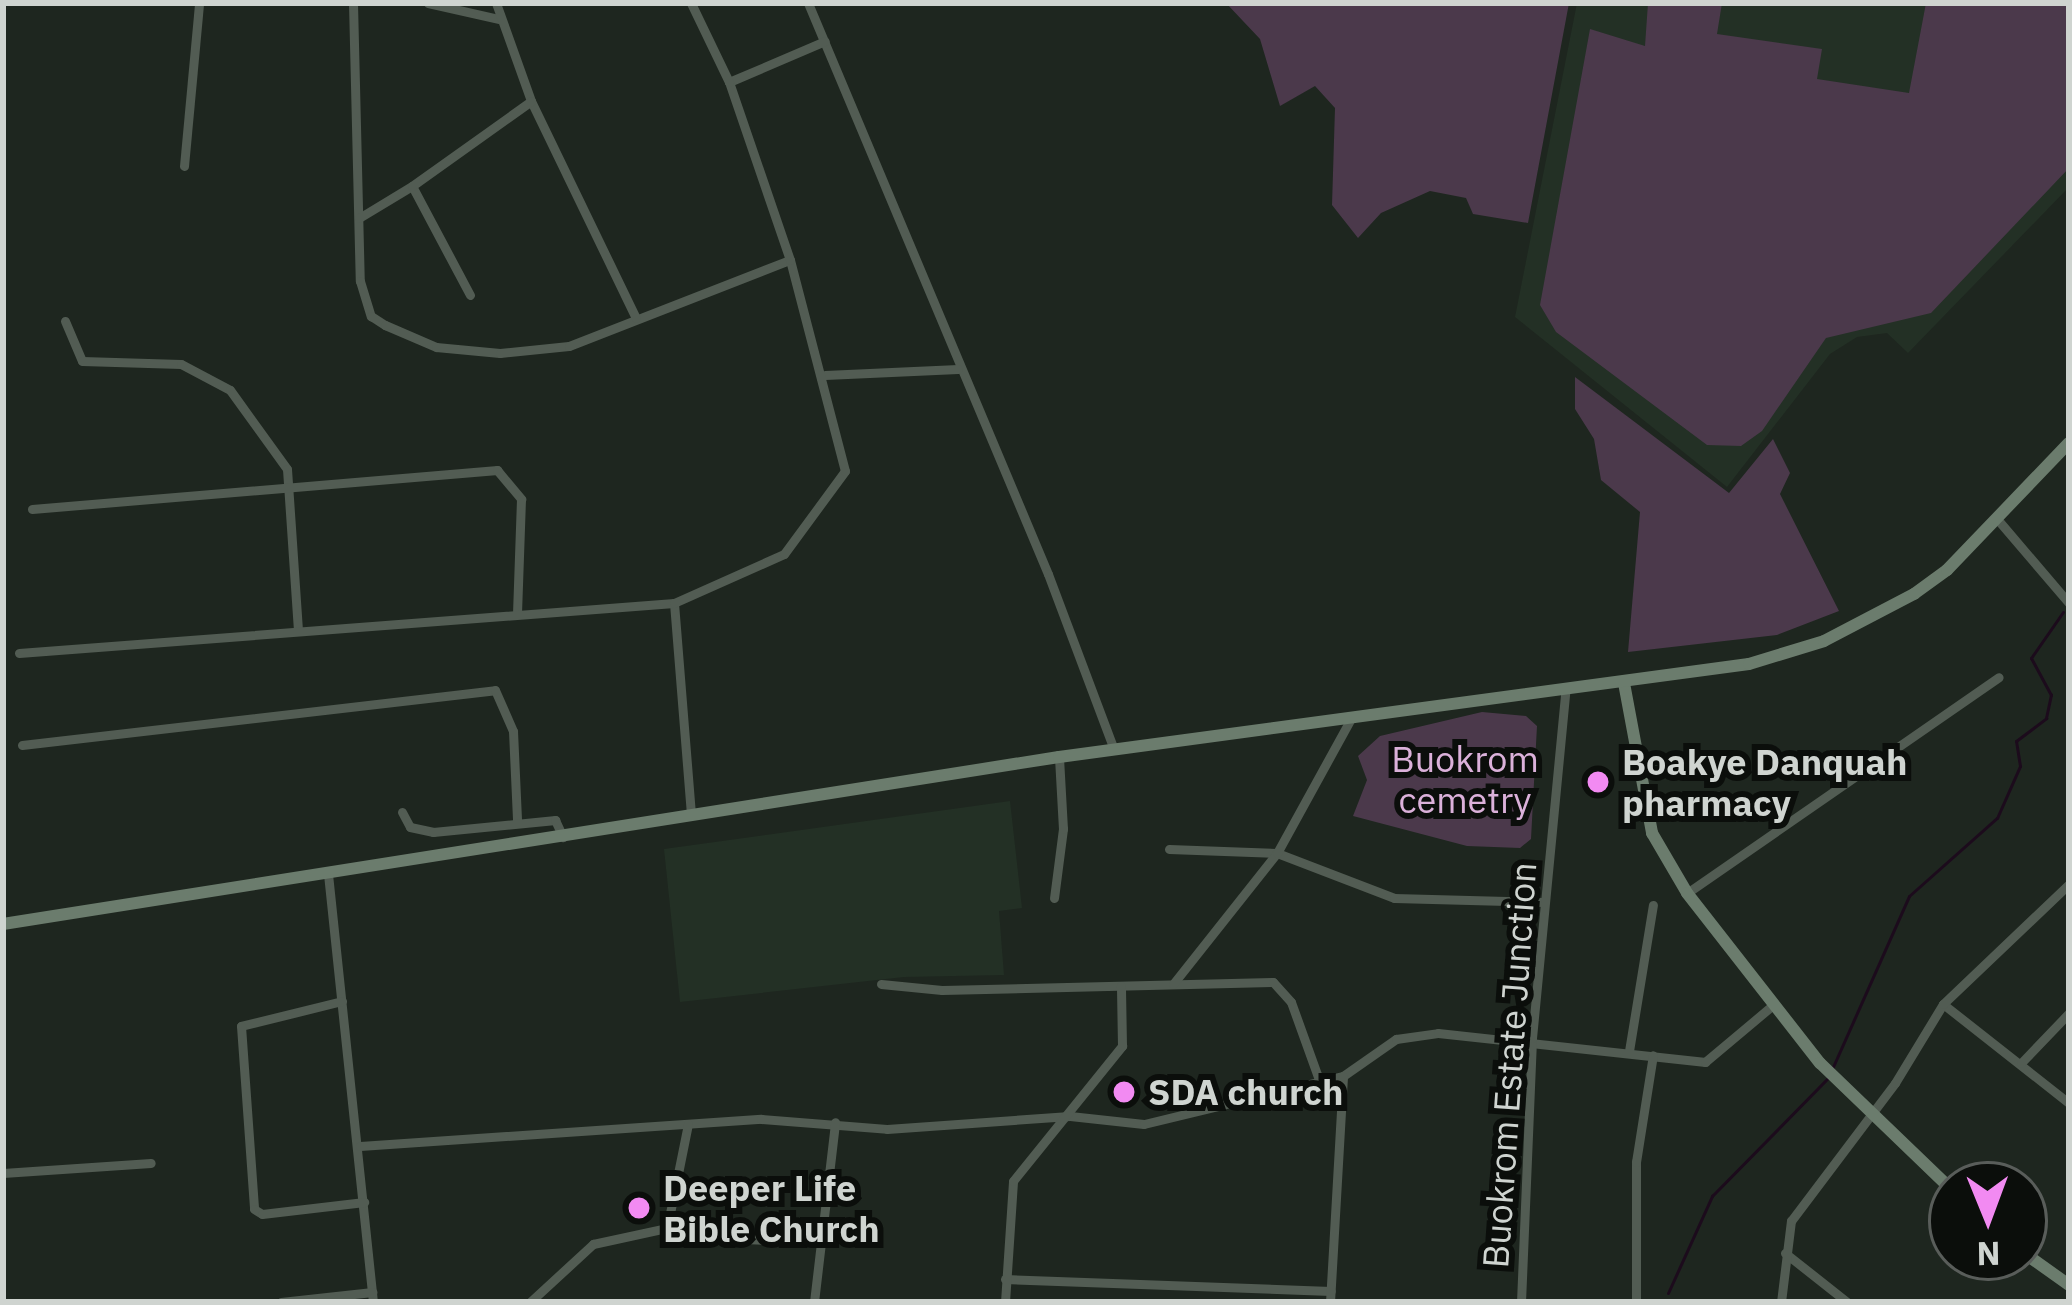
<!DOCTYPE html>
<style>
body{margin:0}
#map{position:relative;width:2072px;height:1305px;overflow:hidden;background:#1e261f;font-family:"IBM Plex Sans",sans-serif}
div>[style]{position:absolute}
.built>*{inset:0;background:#233025}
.green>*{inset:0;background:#4b394b}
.stream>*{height:3px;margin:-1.5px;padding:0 1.5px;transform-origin:1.5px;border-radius:1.5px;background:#1c0b1c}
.street>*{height:9px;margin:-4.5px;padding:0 4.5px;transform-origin:4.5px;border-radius:4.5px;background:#525c53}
.secondary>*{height:12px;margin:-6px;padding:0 6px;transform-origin:6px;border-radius:6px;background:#6b7c6d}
.dots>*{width:33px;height:33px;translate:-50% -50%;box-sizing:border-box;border:6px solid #0b0e0b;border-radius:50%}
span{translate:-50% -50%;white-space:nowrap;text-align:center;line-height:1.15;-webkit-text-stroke:12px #0b0e0b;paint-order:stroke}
.park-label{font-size:36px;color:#dbb1da}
.poi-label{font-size:36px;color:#cfd4d0;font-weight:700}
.left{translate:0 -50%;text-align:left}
.street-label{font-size:36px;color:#cfd4d0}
.frame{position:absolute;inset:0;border:6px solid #cfd4d0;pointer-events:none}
.north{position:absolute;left:1928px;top:1161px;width:120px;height:120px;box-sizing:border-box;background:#0b0e0b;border:3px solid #595d5a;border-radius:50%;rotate:179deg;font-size:33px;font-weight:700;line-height:48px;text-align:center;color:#cfd4d0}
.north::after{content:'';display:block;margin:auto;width:42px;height:54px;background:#f28af2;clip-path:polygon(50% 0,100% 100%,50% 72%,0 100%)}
</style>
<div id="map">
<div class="built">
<i style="clip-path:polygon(1577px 3px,2069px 3px,2069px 187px,1908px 353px,1887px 333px,1857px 337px,1830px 354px,1727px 487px,1515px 317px)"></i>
<i style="clip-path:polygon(1010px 801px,1022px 908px,999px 911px,1004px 975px,904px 977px,680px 1002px,664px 849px)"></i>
</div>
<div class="green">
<i style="clip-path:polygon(1226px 3px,1569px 3px,1528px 223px,1473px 214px,1466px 198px,1430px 191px,1381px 213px,1358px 238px,1332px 205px,1335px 108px,1315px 86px,1280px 106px,1260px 39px)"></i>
<i style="clip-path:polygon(1648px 3px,1722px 3px,1717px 34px,1822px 49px,1817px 79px,1909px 93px,1926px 3px,2069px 3px,2069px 168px,1931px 313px,1826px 338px,1762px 431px,1741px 446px,1707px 445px,1556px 332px,1540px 305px,1590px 29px,1645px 46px)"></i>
<i style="clip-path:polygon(1575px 377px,1729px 493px,1773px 439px,1790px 473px,1780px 494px,1839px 611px,1777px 635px,1628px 652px,1640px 512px,1601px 480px,1594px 439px,1575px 409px)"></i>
<i style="clip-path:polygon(1482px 712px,1526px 716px,1537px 726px,1531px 839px,1520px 848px,1467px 846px,1353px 816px,1367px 780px,1358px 756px,1380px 736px)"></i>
</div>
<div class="stream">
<i style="left:1832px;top:1069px;width:189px;rotate:-66deg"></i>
<i style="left:1909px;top:896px;width:118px;rotate:-41.6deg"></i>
<i style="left:1997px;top:818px;width:57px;rotate:-66.1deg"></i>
<i style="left:2020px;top:766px;width:25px;rotate:-99deg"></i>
<i style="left:2016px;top:741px;width:38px;rotate:-37deg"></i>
<i style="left:2046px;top:718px;width:24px;rotate:-78deg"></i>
<i style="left:2051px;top:695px;width:42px;rotate:-118.4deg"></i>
<i style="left:2031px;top:658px;width:56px;rotate:-55.2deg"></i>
<i style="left:1668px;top:1293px;width:107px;rotate:-65.6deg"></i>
<i style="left:1712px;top:1196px;width:165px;rotate:-45.5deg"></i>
</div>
<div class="street">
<i style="left:353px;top:3px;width:278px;rotate:88.6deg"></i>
<i style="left:360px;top:281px;width:37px;rotate:73deg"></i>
<i style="left:371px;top:316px;width:17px;rotate:33deg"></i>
<i style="left:385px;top:325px;width:56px;rotate:23.3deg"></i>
<i style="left:436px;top:347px;width:64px;rotate:5.4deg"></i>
<i style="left:500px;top:353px;width:69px;rotate:-5.8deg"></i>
<i style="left:569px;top:346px;width:237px;rotate:-21.3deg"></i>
<i style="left:428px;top:3px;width:73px;rotate:12.7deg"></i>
<i style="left:496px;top:3px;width:104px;rotate:70.3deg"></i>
<i style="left:531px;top:101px;width:241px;rotate:64.2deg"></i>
<i style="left:808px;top:3px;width:619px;rotate:67.2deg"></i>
<i style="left:1048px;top:574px;width:188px;rotate:69.4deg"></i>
<i style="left:729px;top:82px;width:104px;rotate:-23.1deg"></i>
<i style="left:184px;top:166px;width:164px;rotate:-84.7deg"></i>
<i style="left:359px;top:218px;width:62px;rotate:-31.1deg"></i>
<i style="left:470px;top:295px;width:123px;rotate:-118deg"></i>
<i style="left:412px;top:186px;width:146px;rotate:-35.5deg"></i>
<i style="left:65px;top:321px;width:43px;rotate:67deg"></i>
<i style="left:82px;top:361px;width:99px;rotate:1.7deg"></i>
<i style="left:181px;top:364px;width:55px;rotate:28deg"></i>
<i style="left:230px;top:390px;width:97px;rotate:54.2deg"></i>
<i style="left:287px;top:469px;width:160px;rotate:86.1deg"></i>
<i style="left:825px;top:375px;width:133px;rotate:-2.6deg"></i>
<i style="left:32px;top:509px;width:467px;rotate:-4.8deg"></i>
<i style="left:497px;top:470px;width:38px;rotate:50deg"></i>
<i style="left:521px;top:499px;width:112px;rotate:92deg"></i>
<i style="left:1998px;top:520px;width:109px;rotate:49.5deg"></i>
<i style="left:674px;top:603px;width:213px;rotate:85.4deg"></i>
<i style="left:19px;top:653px;width:657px;rotate:-4.37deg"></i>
<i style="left:674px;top:603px;width:120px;rotate:-24deg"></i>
<i style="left:784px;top:554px;width:103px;rotate:-53.7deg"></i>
<i style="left:845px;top:471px;width:218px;rotate:-104.6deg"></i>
<i style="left:790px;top:260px;width:188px;rotate:-108.9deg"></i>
<i style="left:729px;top:82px;width:88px;rotate:-115.7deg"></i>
<i style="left:22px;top:745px;width:476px;rotate:-6.6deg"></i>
<i style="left:495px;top:690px;width:45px;rotate:66.3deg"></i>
<i style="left:513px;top:731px;width:89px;rotate:87.4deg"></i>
<i style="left:402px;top:812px;width:17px;rotate:62deg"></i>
<i style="left:410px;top:827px;width:24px;rotate:12deg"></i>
<i style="left:433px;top:832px;width:123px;rotate:-5.6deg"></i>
<i style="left:555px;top:820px;width:19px;rotate:65deg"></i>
<i style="left:1169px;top:849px;width:108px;rotate:2.1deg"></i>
<i style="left:1277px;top:853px;width:125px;rotate:21deg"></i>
<i style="left:1394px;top:898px;width:150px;rotate:1.5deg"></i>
<i style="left:328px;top:874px;width:430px;rotate:84deg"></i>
<i style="left:1687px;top:893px;width:379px;rotate:-34.7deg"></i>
<i style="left:1054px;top:898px;width:70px;rotate:-82.6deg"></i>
<i style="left:1063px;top:829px;width:72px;rotate:-93.2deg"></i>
<i style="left:881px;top:984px;width:61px;rotate:5.6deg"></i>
<i style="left:942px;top:990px;width:331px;rotate:-1.4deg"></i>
<i style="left:1273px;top:982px;width:27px;rotate:48deg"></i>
<i style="left:1291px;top:1002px;width:80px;rotate:70.2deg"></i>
<i style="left:1173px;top:984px;width:167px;rotate:-51.6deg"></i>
<i style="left:1277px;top:853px;width:152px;rotate:-61.2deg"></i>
<i style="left:342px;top:1001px;width:104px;rotate:166.1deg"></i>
<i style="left:241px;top:1026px;width:183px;rotate:85.9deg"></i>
<i style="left:254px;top:1209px;width:9px;rotate:32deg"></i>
<i style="left:262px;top:1214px;width:103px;rotate:-6.7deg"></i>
<i style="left:1943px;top:1004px;width:160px;rotate:38.2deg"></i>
<i style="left:1629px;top:1051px;width:148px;rotate:-80.7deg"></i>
<i style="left:2021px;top:1063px;width:69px;rotate:-46.2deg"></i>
<i style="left:360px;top:1146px;width:402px;rotate:-3.9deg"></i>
<i style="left:761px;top:1119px;width:126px;rotate:4.5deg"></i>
<i style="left:887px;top:1129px;width:183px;rotate:-4.1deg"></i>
<i style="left:1070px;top:1116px;width:74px;rotate:6.2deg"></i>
<i style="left:1144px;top:1124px;width:205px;rotate:-13.6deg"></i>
<i style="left:1343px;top:1076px;width:65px;rotate:-34.9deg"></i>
<i style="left:1396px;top:1039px;width:42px;rotate:-8.1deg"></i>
<i style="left:1438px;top:1033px;width:269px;rotate:6.2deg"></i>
<i style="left:1705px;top:1062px;width:89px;rotate:-40deg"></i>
<i style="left:3px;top:1173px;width:148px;rotate:-3.9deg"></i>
<i style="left:742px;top:1239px;width:75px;rotate:2.3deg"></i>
<i style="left:1785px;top:1253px;width:79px;rotate:38.3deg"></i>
<i style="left:1005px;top:1279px;width:326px;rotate:2.1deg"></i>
<i style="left:281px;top:1302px;width:92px;rotate:-6.3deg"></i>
<i style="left:530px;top:1302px;width:86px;rotate:-42.6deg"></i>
<i style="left:593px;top:1244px;width:76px;rotate:-12.2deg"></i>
<i style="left:667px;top:1228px;width:106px;rotate:-78.6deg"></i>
<i style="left:814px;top:1302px;width:181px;rotate:-83.3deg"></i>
<i style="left:1005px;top:1302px;width:121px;rotate:-86.2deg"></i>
<i style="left:1013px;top:1181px;width:174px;rotate:-51.1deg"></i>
<i style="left:1122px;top:1046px;width:60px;rotate:-91deg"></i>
<i style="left:1330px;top:1302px;width:226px;rotate:-86.7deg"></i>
<i style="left:1521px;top:1302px;width:264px;rotate:-87.6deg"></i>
<i style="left:1532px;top:1038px;width:352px;rotate:-84.5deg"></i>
<i style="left:1636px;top:1302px;width:140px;rotate:-90deg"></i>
<i style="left:1636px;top:1162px;width:108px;rotate:-81deg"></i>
<i style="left:1781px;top:1302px;width:82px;rotate:-83deg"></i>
<i style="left:1791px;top:1221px;width:173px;rotate:-53deg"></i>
<i style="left:1895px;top:1083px;width:92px;rotate:-58.7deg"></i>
<i style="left:1943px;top:1004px;width:174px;rotate:-43.6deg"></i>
</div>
<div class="secondary">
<i style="left:1624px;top:683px;width:153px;rotate:79.4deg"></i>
<i style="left:1652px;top:833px;width:69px;rotate:59.7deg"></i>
<i style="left:1687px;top:893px;width:216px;rotate:52deg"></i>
<i style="left:1820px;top:1063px;width:183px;rotate:43.9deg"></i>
<i style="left:3px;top:924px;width:1069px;rotate:-8.99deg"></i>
<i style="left:1059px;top:757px;width:696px;rotate:-7.68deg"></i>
<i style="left:1749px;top:664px;width:78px;rotate:-17deg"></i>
<i style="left:1824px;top:641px;width:102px;rotate:-27.6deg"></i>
<i style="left:1914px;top:594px;width:41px;rotate:-36deg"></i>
<i style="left:1947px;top:570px;width:176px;rotate:-46.2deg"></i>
<i style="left:2024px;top:1253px;width:55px;rotate:35.4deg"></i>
</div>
<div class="dots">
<i style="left:1598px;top:782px;background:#f28af2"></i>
<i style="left:1124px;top:1092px;background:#f28af2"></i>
<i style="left:639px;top:1208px;background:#f28af2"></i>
</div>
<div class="park-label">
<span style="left:1465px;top:779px">Buokrom<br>cemetry</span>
</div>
<div class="poi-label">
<span class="left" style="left:1622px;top:782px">Boakye Danquah<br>pharmacy</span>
<span class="left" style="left:1148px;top:1092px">SDA church</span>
<span class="left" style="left:663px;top:1208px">Deeper Life<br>Bible Church</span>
</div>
<div class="street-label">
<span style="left:1509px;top:1065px;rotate:-86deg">Buokrom Estate Junction</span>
</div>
<div class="frame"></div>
<div class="north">N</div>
</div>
